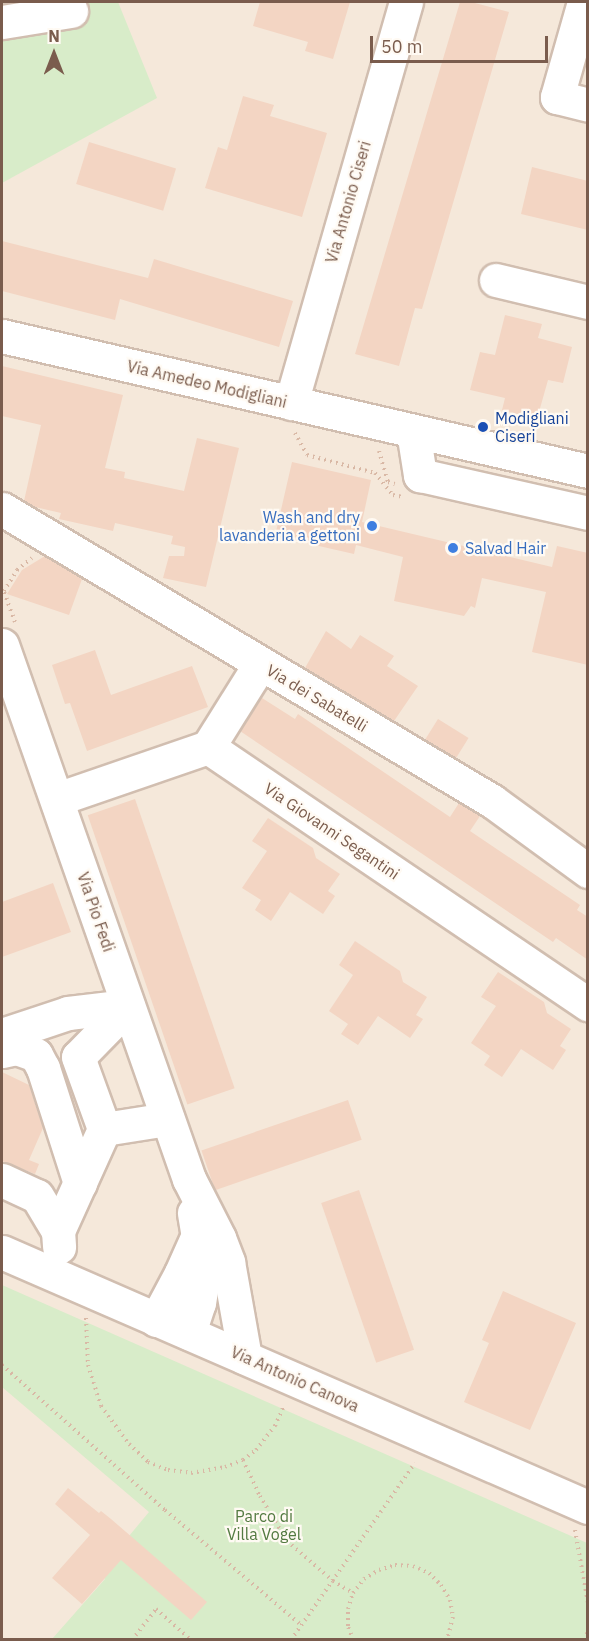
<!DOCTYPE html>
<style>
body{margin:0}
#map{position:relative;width:589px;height:1641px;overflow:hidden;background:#fdf6ec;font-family:"IBM Plex Sans",sans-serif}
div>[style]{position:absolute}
.residential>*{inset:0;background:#f5e8da;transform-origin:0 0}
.green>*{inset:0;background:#d8ecc9}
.building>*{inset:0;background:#f3d5c3;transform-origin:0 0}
.path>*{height:4px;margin-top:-2px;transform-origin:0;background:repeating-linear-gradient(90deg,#d9b8a5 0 1.5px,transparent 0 6px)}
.roads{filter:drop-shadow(2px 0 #d1beb0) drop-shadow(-2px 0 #d1beb0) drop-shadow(0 2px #d1beb0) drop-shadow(0 -2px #d1beb0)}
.minor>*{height:33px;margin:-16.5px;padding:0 16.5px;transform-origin:16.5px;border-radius:16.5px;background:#fff}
.dots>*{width:16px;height:16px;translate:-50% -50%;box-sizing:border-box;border:3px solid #fffaf3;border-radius:50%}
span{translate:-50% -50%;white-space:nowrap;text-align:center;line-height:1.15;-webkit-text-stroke:4.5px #fffaf3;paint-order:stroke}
.street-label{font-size:16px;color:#7a5c4d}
.transit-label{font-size:16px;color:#164399}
.left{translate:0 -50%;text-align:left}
.shop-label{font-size:16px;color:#366cbe}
.right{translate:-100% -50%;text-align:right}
.park-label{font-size:16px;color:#537a41}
.frame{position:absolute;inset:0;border:3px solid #7a5c4d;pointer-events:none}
.north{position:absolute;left:24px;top:24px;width:60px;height:60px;-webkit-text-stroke:4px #fffaf3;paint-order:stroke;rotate:0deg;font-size:16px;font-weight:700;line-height:24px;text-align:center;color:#7a5c4d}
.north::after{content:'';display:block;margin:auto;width:21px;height:27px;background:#7a5c4d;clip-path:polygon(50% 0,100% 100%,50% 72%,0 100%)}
.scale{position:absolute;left:370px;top:36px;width:178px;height:27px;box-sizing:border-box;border:3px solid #7a5c4d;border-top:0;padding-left:8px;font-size:18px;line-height:21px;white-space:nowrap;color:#7a5c4d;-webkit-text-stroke:4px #fffaf3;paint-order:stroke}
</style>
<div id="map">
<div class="residential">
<i style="left:2px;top:2px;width:585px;height:1637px"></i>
</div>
<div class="green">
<i style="clip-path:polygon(2px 2px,118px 2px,157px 98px,2px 183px)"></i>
<i style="clip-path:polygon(2px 1285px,587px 1543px,587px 1639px,52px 1639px,105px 1579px,99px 1572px,149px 1512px,2px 1387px)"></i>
</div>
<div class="building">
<i style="clip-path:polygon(260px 2px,350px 2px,333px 59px,305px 51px,308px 42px,253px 26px)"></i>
<i style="clip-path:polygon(460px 2px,471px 2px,509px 12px,422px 309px,415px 308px,399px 366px,355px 354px)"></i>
<i style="clip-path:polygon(243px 96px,274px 105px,270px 116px,327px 133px,302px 217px,205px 188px,218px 147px,227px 150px)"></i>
<i style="left:89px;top:142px;width:91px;height:44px;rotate:17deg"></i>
<i style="clip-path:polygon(532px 167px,588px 181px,588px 230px,521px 214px)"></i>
<i style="clip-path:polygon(2px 241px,148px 278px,154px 259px,293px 301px,279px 347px,120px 299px,115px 320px,2px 291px)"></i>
<i style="clip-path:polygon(505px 315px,542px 324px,538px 338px,572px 347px,563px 383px,548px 380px,537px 419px,502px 410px,505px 398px,470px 390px,480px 352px,495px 355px)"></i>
<i style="clip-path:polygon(2px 366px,123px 395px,105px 468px,125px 472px,124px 478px,184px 491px,197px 438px,239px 448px,206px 587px,163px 578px,169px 556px,184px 556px,185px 547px,171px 544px,173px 536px,115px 523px,113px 531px,59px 519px,61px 513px,35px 507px,24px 501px,41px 425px,2px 416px)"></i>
<i style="clip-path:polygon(292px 462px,371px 480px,362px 522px,552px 567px,557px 546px,588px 553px,588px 665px,532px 652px,546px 592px,482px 578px,475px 608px,471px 606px,464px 616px,394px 601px,403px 557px,356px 545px,354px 554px,275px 536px)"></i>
<i style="clip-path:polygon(45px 556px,82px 579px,69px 615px,7px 594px,22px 570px)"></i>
<i style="clip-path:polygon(326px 631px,351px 649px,360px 635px,394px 656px,387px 666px,418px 686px,394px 721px,305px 668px)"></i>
<i style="clip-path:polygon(95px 650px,111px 695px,192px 666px,208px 707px,87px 751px,70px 703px,65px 704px,52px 665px)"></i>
<i style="clip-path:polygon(262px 698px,295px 719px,298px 714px,450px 817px,459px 803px,480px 816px,470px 831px,580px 905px,577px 910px,588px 917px,588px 960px,556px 938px,553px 942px,240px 731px)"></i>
<i style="left:438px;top:719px;width:36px;height:25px;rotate:32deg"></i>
<i style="left:135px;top:799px;width:306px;height:50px;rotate:71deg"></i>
<i style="clip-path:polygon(268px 818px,313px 848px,316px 858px,340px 874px,328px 891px,335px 896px,323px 914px,290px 892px,271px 921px,255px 910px,261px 900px,242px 888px,267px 851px,252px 841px)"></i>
<i style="clip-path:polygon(53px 883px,71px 932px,2px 957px,2px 902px)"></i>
<i style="clip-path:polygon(355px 941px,400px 971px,403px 982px,427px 997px,416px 1015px,423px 1019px,410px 1038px,378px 1016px,358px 1045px,341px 1034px,348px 1024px,329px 1011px,353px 975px,339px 965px)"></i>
<i style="clip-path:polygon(498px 972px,544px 1002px,547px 1013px,571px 1029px,560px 1046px,566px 1050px,553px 1070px,521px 1049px,502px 1077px,484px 1065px,490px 1056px,471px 1043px,496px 1006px,481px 997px)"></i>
<i style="clip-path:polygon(2px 1072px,29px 1085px,43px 1128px,29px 1160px,39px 1164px,35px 1174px,2px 1161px)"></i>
<i style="left:348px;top:1100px;width:42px;height:155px;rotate:71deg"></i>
<i style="left:359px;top:1190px;width:169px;height:40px;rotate:71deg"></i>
<i style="clip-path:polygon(503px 1291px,576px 1323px,530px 1430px,464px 1402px,489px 1343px,482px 1340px)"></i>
<i style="clip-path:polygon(68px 1488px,99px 1513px,101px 1511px,111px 1519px,207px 1602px,191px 1620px,121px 1560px,82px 1604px,52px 1578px,90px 1535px,55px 1504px)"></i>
</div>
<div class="path">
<i style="left:295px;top:433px;width:25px;rotate:61deg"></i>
<i style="left:307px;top:455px;width:70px;rotate:14.8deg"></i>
<i style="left:375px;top:473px;width:28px;rotate:51deg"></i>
<i style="left:393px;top:495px;width:10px;rotate:11deg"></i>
<i style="left:379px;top:451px;width:32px;rotate:74deg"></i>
<i style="left:388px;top:482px;width:7px;rotate:16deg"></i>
<i style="left:15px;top:622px;width:33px;rotate:-110deg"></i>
<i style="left:4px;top:591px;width:25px;rotate:-58deg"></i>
<i style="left:17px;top:570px;width:19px;rotate:-39deg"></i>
<i style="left:86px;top:1318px;width:47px;rotate:87.6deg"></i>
<i style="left:88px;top:1365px;width:43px;rotate:72.4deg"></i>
<i style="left:101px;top:1406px;width:47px;rotate:53.6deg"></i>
<i style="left:129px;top:1444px;width:26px;rotate:43deg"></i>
<i style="left:148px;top:1462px;width:22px;rotate:22deg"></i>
<i style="left:168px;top:1470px;width:23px;rotate:7deg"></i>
<i style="left:191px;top:1473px;width:35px;rotate:-10deg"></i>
<i style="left:225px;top:1467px;width:19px;rotate:-21deg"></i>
<i style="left:243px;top:1460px;width:16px;rotate:-38deg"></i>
<i style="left:256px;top:1450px;width:31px;rotate:-52deg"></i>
<i style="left:275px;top:1426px;width:22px;rotate:-66deg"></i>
<i style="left:2px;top:1365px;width:218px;rotate:41.7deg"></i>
<i style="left:165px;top:1510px;width:178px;rotate:40.2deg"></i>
<i style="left:243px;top:1460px;width:40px;rotate:65deg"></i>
<i style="left:260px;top:1496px;width:52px;rotate:59deg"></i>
<i style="left:287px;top:1541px;width:61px;rotate:41deg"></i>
<i style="left:333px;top:1581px;width:23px;rotate:31deg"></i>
<i style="left:575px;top:1530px;width:74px;rotate:79.9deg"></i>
<i style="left:132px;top:1640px;width:39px;rotate:-52deg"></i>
<i style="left:156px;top:1609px;width:47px;rotate:41.5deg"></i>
<i style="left:291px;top:1640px;width:216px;rotate:-55deg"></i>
<i style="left:353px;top:1640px;width:15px;rotate:-110deg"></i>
<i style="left:348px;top:1626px;width:17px;rotate:-90deg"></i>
<i style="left:348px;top:1609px;width:17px;rotate:-73deg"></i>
<i style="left:353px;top:1593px;width:18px;rotate:-52deg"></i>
<i style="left:364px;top:1579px;width:17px;rotate:-31deg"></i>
<i style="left:379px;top:1570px;width:17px;rotate:-17deg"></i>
<i style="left:395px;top:1565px;width:18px;rotate:3deg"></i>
<i style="left:413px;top:1566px;width:17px;rotate:24deg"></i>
<i style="left:429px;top:1573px;width:17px;rotate:45deg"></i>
<i style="left:441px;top:1585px;width:17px;rotate:59deg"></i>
<i style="left:450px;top:1600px;width:17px;rotate:80deg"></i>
<i style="left:453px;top:1617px;width:24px;rotate:105deg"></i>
<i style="left:585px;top:1640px;width:9px;rotate:-72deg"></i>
</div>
<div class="roads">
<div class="minor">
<i style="left:584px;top:2px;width:99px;rotate:105.9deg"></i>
<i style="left:557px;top:97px;width:32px;rotate:14deg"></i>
<i style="left:2px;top:22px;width:70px;rotate:-9.1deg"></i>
<i style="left:496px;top:280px;width:95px;rotate:13.4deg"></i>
<i style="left:2px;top:336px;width:601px;rotate:12.97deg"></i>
<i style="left:291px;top:403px;width:417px;rotate:-74deg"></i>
<i style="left:413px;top:431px;width:45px;rotate:81deg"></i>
<i style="left:420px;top:475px;width:172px;rotate:12.7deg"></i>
<i style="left:2px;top:509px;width:570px;rotate:30.79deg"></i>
<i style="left:492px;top:801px;width:119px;rotate:36.1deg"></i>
<i style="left:2px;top:645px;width:566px;rotate:70.7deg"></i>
<i style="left:189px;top:1179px;width:66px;rotate:63deg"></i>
<i style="left:219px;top:1238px;width:26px;rotate:69deg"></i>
<i style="left:228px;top:1262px;width:97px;rotate:79.9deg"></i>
<i style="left:208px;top:747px;width:98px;rotate:-57.9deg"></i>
<i style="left:57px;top:799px;width:160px;rotate:-19deg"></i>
<i style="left:208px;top:747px;width:459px;rotate:34.1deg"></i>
<i style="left:2px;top:1035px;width:70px;rotate:-18.4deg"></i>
<i style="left:68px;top:1013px;width:60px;rotate:-6.7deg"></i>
<i style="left:128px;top:1006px;width:71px;rotate:134.4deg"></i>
<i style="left:78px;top:1057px;width:77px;rotate:70.1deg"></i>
<i style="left:2px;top:1051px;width:14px;rotate:-12deg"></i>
<i style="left:16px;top:1048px;width:21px;rotate:19deg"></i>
<i style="left:36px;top:1055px;width:15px;rotate:62deg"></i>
<i style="left:43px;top:1068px;width:121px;rotate:72.2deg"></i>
<i style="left:2px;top:1180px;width:38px;rotate:25deg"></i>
<i style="left:37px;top:1196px;width:41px;rotate:59deg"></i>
<i style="left:58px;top:1231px;width:16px;rotate:86deg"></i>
<i style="left:58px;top:1231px;width:112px;rotate:-65.7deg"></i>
<i style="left:104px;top:1129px;width:64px;rotate:-9deg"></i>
<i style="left:2px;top:1252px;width:639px;rotate:23.52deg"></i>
<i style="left:156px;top:1320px;width:53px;rotate:-62deg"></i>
<i style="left:181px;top:1273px;width:39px;rotate:-66deg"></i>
<i style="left:189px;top:1333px;width:32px;rotate:-72deg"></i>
<i style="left:199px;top:1303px;width:30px;rotate:-81deg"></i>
<i style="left:204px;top:1273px;width:61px;rotate:-99.5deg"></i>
</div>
</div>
<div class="dots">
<i style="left:483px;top:427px;background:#1a4fb4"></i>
<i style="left:372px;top:526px;background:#3f7fe0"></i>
<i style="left:453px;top:548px;background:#3f7fe0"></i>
</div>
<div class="street-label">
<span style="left:348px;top:202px;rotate:-74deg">Via Antonio Ciseri</span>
<span style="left:207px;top:384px;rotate:13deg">Via Amedeo Modigliani</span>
<span style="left:317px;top:698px;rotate:31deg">Via dei Sabatelli</span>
<span style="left:332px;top:831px;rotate:34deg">Via Giovanni Segantini</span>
<span style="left:96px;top:912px;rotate:71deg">Via Pio Fedi</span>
<span style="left:295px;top:1379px;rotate:24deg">Via Antonio Canova</span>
</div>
<div class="transit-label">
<span class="left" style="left:495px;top:427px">Modigliani<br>Ciseri</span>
</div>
<div class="shop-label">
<span class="right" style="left:360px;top:526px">Wash and dry<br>lavanderia a gettoni</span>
<span class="left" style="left:465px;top:548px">Salvad Hair</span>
</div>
<div class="park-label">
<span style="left:264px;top:1525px">Parco di<br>Villa Vogel</span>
</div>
<div class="frame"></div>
<div class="north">N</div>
<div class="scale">50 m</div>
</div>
